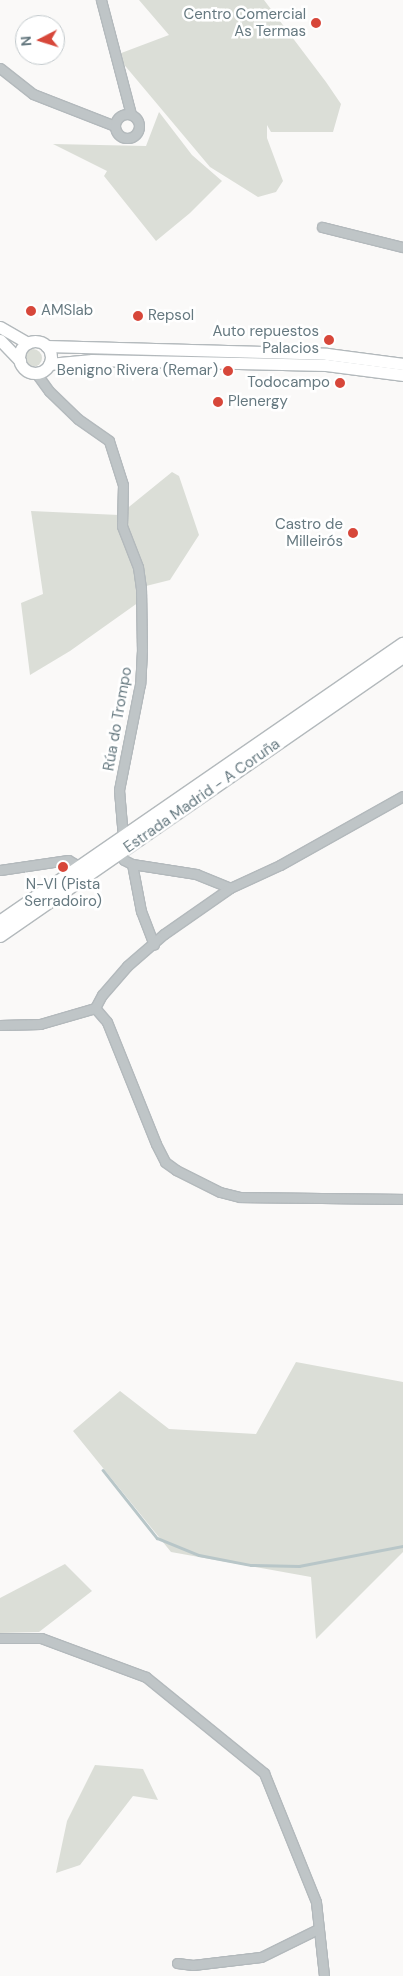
<!DOCTYPE html>
<meta charset="utf-8">
<style>
body{margin:0}
#map{position:relative;width:403px;height:1976px;overflow:hidden;background:#faf9f8;font-family:"DM Sans",sans-serif}
div>[style]{position:absolute}
.green>*{inset:0;background:#dbded7}
.round{border-radius:50%}
.stream>*{height:2.5px;margin:-1.25px;padding:0 1.25px;transform-origin:1.25px;border-radius:1.25px;background:#b8c6c8}
.roads{filter:drop-shadow(1px 0 #b3b9bc) drop-shadow(-1px 0 #b3b9bc) drop-shadow(0 1px #b3b9bc) drop-shadow(0 -1px #b3b9bc)}
.minor>*{height:9px;margin:-4.5px;padding:0 4.5px;transform-origin:4.5px;border-radius:4.5px;background:#bfc5c7}
.minor>.ring{margin:-4.5px;padding:0;box-sizing:content-box;background:none;border:9px solid #bfc5c7;border-radius:50%}
.major>*{height:11px;margin:-5.5px;padding:0 5.5px;transform-origin:5.5px;border-radius:5.5px;background:#fff}
.major>.ring{margin:-5.5px;padding:0;box-sizing:content-box;background:none;border:11px solid #fff;border-radius:50%}
.highway>*{height:14px;margin:-7px;padding:0 7px;transform-origin:7px;border-radius:7px;background:#fff}
.dots>*{width:14px;height:14px;translate:-50% -50%;box-sizing:border-box;border:2px solid #fff;border-radius:50%}
span{translate:-50% -50%;white-space:nowrap;text-align:center;line-height:1.15;-webkit-text-stroke:5px #fff;paint-order:stroke}
.poi-label{font-size:15px;color:#667980}
.right{translate:-100% -50%;text-align:right}
.left{translate:0 -50%;text-align:left}
.street-label{font-size:15px;color:#667980}
.north{position:absolute;left:15px;top:15px;width:50px;height:50px;box-sizing:border-box;background:#fff;border:1px solid #c2c9cc;border-radius:50%;rotate:265deg;font-size:14px;font-weight:700;line-height:20px;text-align:center;color:#667980}
.north::after{content:'';display:block;margin:auto;width:18px;height:22px;background:#d7473a;clip-path:polygon(50% 0,100% 100%,50% 72%,0 100%)}
</style>
<div id="map">
<div class="green">
<i style="clip-path:polygon(139px 0,264px 0,326px 82px,341px 104px,333px 132px,271px 132px,267px 125px,267px 138px,283px 181px,276px 192px,258px 197px,210px 167px,116px 55px,169px 35px)"></i>
<i style="clip-path:polygon(159px 112px,192px 155px,222px 181px,190px 213px,156px 241px,104px 176px,107px 171px,53px 144px,146px 146px)"></i>
<i class="round" style="left:24px;top:349px;width:18px;height:18px"></i>
<i style="clip-path:polygon(172px 472px,179px 476px,199px 535px,170px 580px,138px 588px,139px 602px,70px 651px,30px 675px,21px 603px,43px 594px,31px 511px,119px 515px)"></i>
<i style="clip-path:polygon(296px 1362px,403px 1382px,403px 1552px,316px 1639px,311px 1577px,171px 1552px,73px 1431px,120px 1391px,169px 1429px,256px 1434px)"></i>
<i style="clip-path:polygon(65px 1564px,92px 1591px,39px 1632px,0 1633px,0 1598px)"></i>
<i style="clip-path:polygon(95px 1765px,143px 1769px,158px 1800px,133px 1796px,80px 1865px,56px 1873px,67px 1821px)"></i>
</div>
<div class="stream">
<i style="left:103px;top:1470px;width:87px;rotate:51.5deg"></i>
<i style="left:157px;top:1538px;width:45px;rotate:22deg"></i>
<i style="left:199px;top:1555px;width:53px;rotate:10.9deg"></i>
<i style="left:251px;top:1565px;width:48px;rotate:1.2deg"></i>
<i style="left:299px;top:1566px;width:106px;rotate:-10.9deg"></i>
</div>
<div class="roads">
<div class="minor">
<i style="left:101px;top:0;width:118px;rotate:75.3deg"></i>
<i style="left:0;top:68px;width:42px;rotate:38.2deg"></i>
<i style="left:33px;top:94px;width:88px;rotate:21.3deg"></i>
<i class="ring" style="left:115px;top:114px;width:15px;height:15px"></i>
<i style="left:322px;top:227px;width:83px;rotate:13.9deg"></i>
<i style="left:36px;top:373px;width:22px;rotate:54deg"></i>
<i style="left:49px;top:391px;width:40px;rotate:44deg"></i>
<i style="left:78px;top:419px;width:38px;rotate:35deg"></i>
<i style="left:109px;top:441px;width:46px;rotate:72.3deg"></i>
<i style="left:123px;top:485px;width:41px;rotate:91.4deg"></i>
<i style="left:122px;top:526px;width:44px;rotate:68.7deg"></i>
<i style="left:138px;top:567px;width:21px;rotate:82deg"></i>
<i style="left:141px;top:588px;width:62px;rotate:89.1deg"></i>
<i style="left:142px;top:650px;width:34px;rotate:93deg"></i>
<i style="left:140px;top:684px;width:108px;rotate:101.2deg"></i>
<i style="left:119px;top:790px;width:48px;rotate:85.2deg"></i>
<i style="left:120px;top:853px;width:8px;rotate:60deg"></i>
<i style="left:124px;top:860px;width:9px;rotate:27deg"></i>
<i style="left:132px;top:864px;width:65px;rotate:8.9deg"></i>
<i style="left:196px;top:874px;width:37px;rotate:22deg"></i>
<i style="left:132px;top:864px;width:48px;rotate:79.2deg"></i>
<i style="left:141px;top:911px;width:36px;rotate:69deg"></i>
<i style="left:0;top:870px;width:69px;rotate:-8.4deg"></i>
<i style="left:68px;top:860px;width:14px;rotate:30deg"></i>
<i style="left:95px;top:1008px;width:18px;rotate:49deg"></i>
<i style="left:107px;top:1022px;width:131px;rotate:68.1deg"></i>
<i style="left:156px;top:1144px;width:20px;rotate:63deg"></i>
<i style="left:165px;top:1162px;width:14px;rotate:36deg"></i>
<i style="left:176px;top:1170px;width:49px;rotate:26.6deg"></i>
<i style="left:220px;top:1192px;width:21px;rotate:14deg"></i>
<i style="left:240px;top:1197px;width:163px;rotate:0.7deg"></i>
<i style="left:0;top:1025px;width:40px;rotate:-1.4deg"></i>
<i style="left:40px;top:1024px;width:57px;rotate:-16.2deg"></i>
<i style="left:95px;top:1008px;width:15px;rotate:-62deg"></i>
<i style="left:102px;top:995px;width:38px;rotate:-49deg"></i>
<i style="left:127px;top:966px;width:49px;rotate:-40.9deg"></i>
<i style="left:164px;top:934px;width:80px;rotate:-34.9deg"></i>
<i style="left:230px;top:888px;width:55px;rotate:-24.7deg"></i>
<i style="left:280px;top:865px;width:141px;rotate:-29.3deg"></i>
<i style="left:0;top:1638px;width:41px"></i>
<i style="left:41px;top:1638px;width:112px;rotate:20.4deg"></i>
<i style="left:146px;top:1677px;width:152px;rotate:39.1deg"></i>
<i style="left:264px;top:1773px;width:139px;rotate:68deg"></i>
<i style="left:316px;top:1902px;width:74px;rotate:83.8deg"></i>
<i style="left:177px;top:1963px;width:16px;rotate:7deg"></i>
<i style="left:193px;top:1965px;width:68px;rotate:-6.7deg"></i>
<i style="left:261px;top:1957px;width:64px;rotate:-26.2deg"></i>
</div>
<div class="major">
<i style="left:0;top:327px;width:32px;rotate:30deg"></i>
<i style="left:0;top:340px;width:29px;rotate:46deg"></i>
<i class="ring" style="left:19px;top:341px;width:21px;height:21px"></i>
<i style="left:46px;top:346px;width:281px;rotate:1.6deg"></i>
<i style="left:327px;top:354px;width:77px;rotate:7.5deg"></i>
<i style="left:49px;top:364px;width:43px;rotate:-5.3deg"></i>
<i style="left:92px;top:360px;width:146px;rotate:1.2deg"></i>
<i style="left:238px;top:363px;width:88px;rotate:1.3deg"></i>
<i style="left:326px;top:365px;width:78px;rotate:7.4deg"></i>
</div>
<div class="highway">
<i style="left:0;top:923px;width:490px;rotate:-34.6deg"></i>
<i style="left:0;top:935px;width:490px;rotate:-34.7deg"></i>
</div>
</div>
<div class="dots">
<i style="left:316px;top:23px;background:#d7473a"></i>
<i style="left:31px;top:311px;background:#d7473a"></i>
<i style="left:138px;top:316px;background:#d7473a"></i>
<i style="left:329px;top:340px;background:#d7473a"></i>
<i style="left:228px;top:371px;background:#d7473a"></i>
<i style="left:340px;top:383px;background:#d7473a"></i>
<i style="left:218px;top:402px;background:#d7473a"></i>
<i style="left:353px;top:533px;background:#d7473a"></i>
<i style="left:63px;top:867px;background:#d7473a"></i>
</div>
<div class="poi-label">
<span class="right" style="left:306px;top:23px">Centro Comercial<br>As Termas</span>
<span class="left" style="left:41px;top:311px">AMSlab</span>
<span class="left" style="left:148px;top:316px">Repsol</span>
<span class="right" style="left:319px;top:340px">Auto repuestos<br>Palacios</span>
<span class="right" style="left:218px;top:371px">Benigno Rivera (Remar)</span>
<span class="right" style="left:330px;top:383px">Todocampo</span>
<span class="left" style="left:228px;top:402px">Plenergy</span>
<span class="right" style="left:343px;top:533px">Castro de<br>Milleirós</span>
<span style="left:63px;top:893px">N-VI (Pista<br>Serradoiro)</span>
</div>
<div class="street-label">
<span style="left:118px;top:719px;rotate:-80deg">Rúa do Trompo</span>
<span style="left:202px;top:796px;rotate:-35deg">Estrada Madrid - A Coruña</span>
</div>
<div class="north">N</div>
</div>
